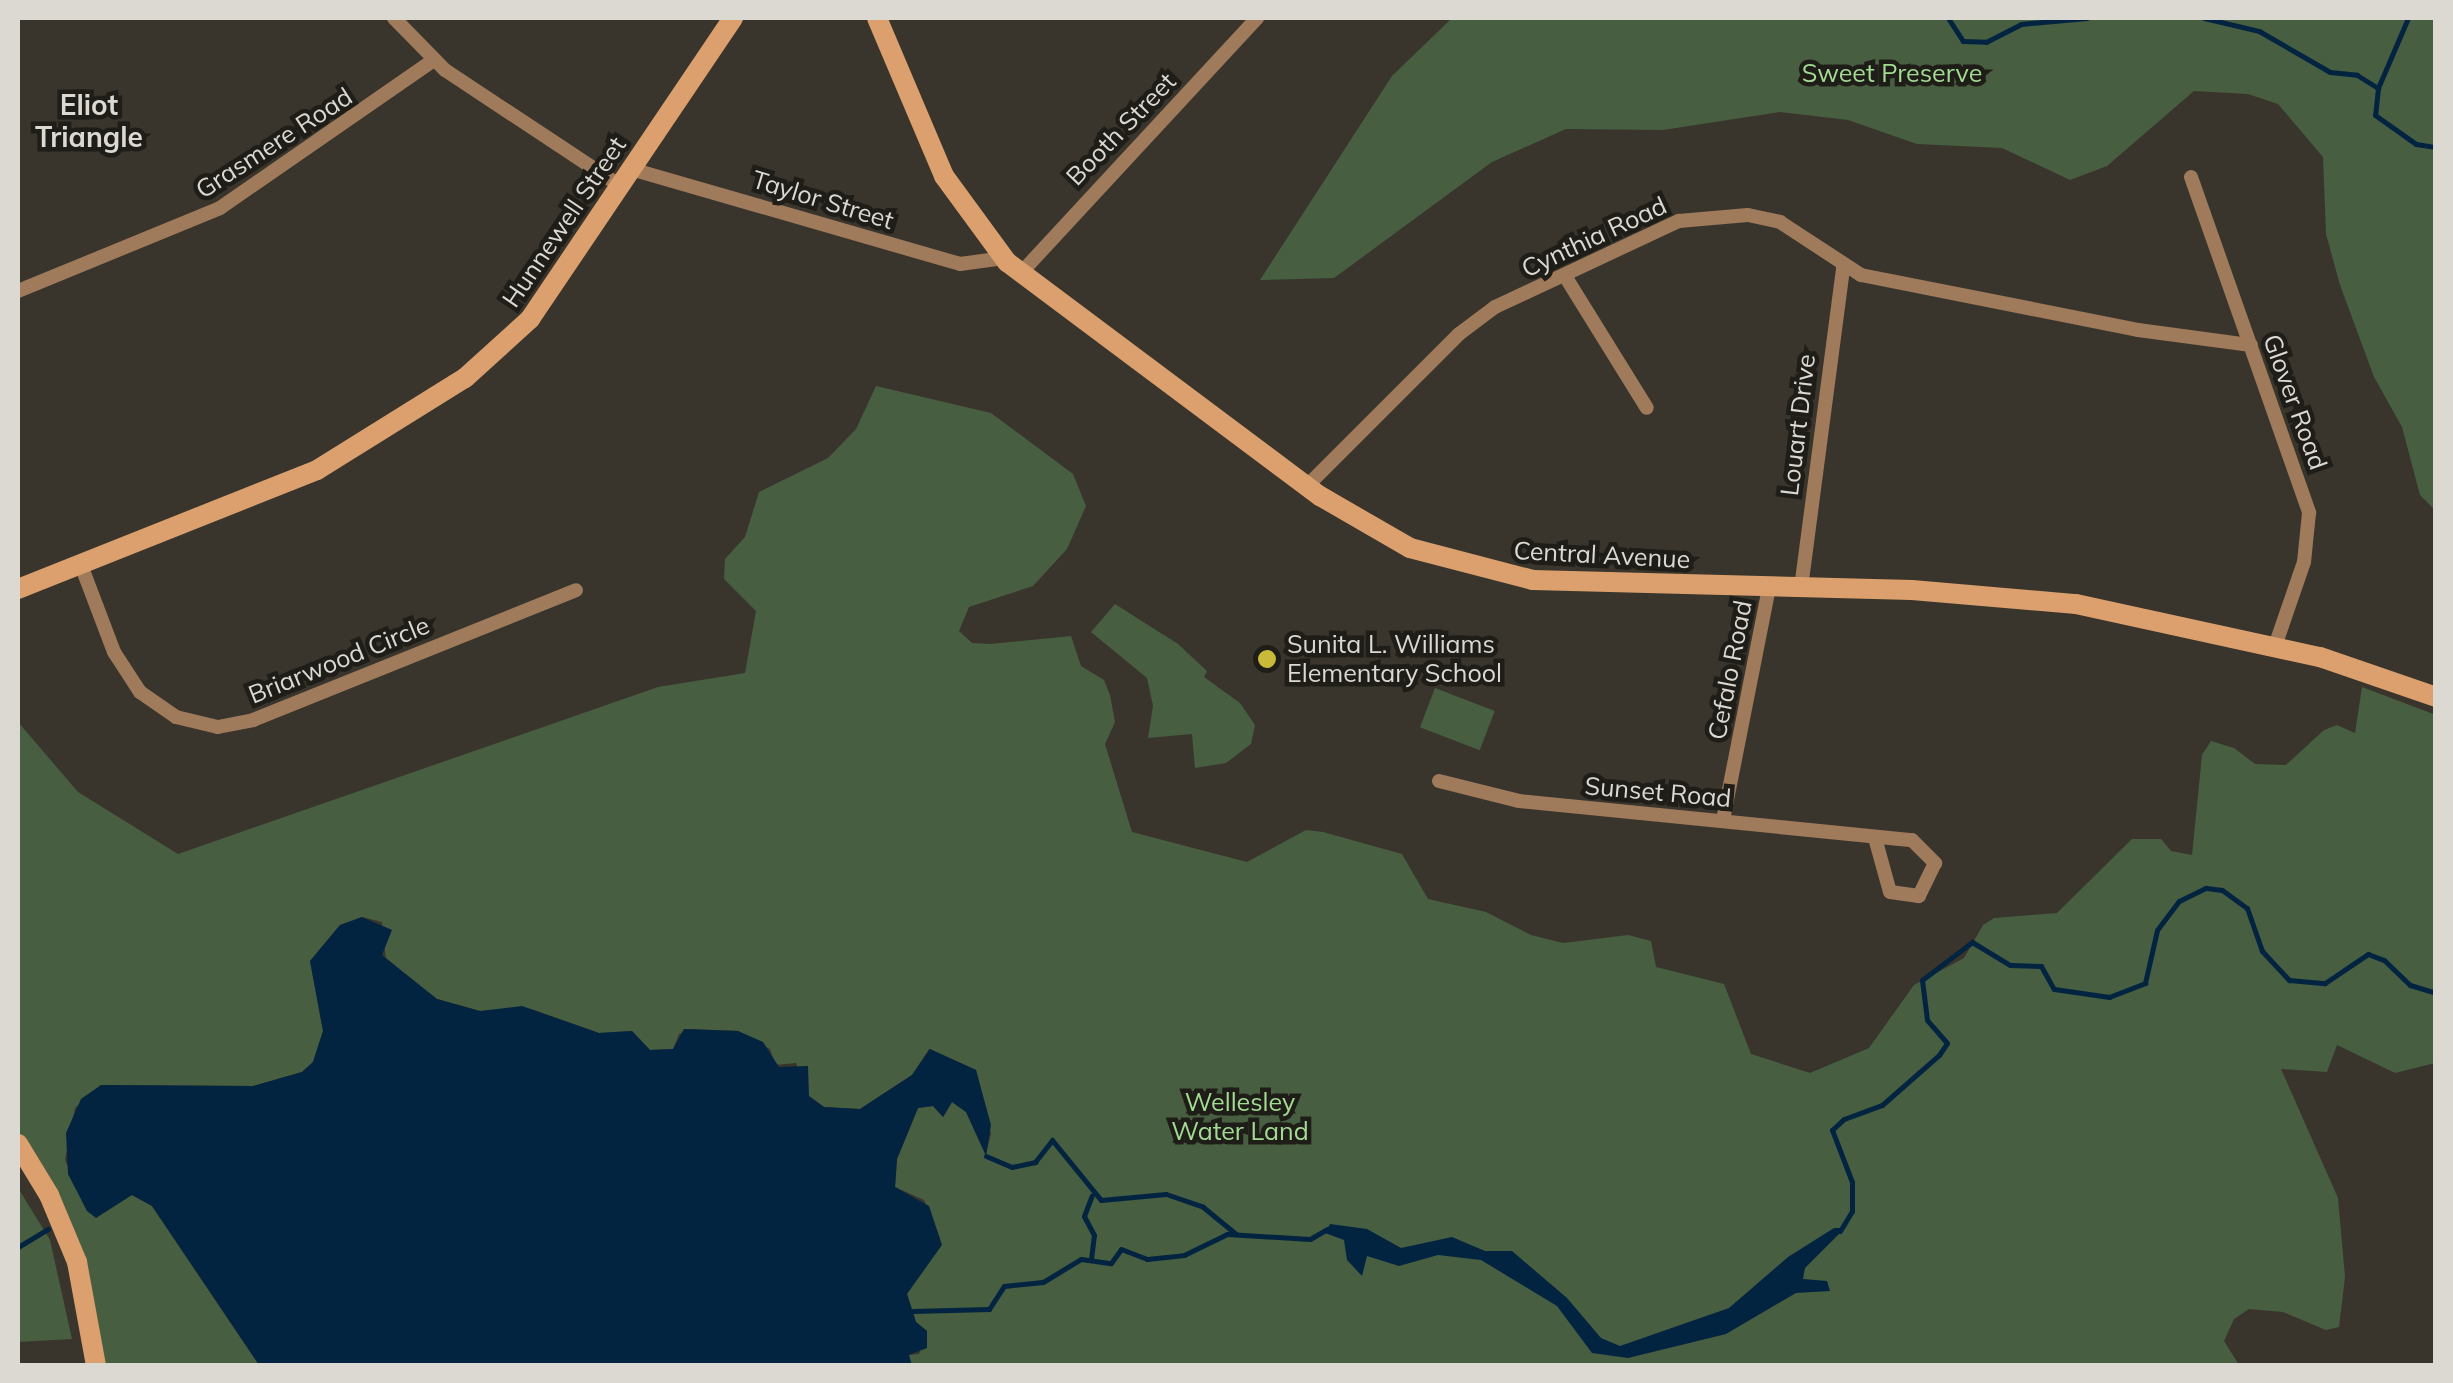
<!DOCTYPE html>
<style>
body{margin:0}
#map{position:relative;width:2453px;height:1383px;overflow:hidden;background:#39352c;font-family:Mulish,sans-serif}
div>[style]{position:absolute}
.green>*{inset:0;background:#475e40;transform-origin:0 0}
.water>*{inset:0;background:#032441}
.stream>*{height:5px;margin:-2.5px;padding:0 2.5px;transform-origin:2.5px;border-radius:2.5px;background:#032441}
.minor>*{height:14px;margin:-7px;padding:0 7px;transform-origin:7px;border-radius:7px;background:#9f7a5b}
.secondary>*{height:20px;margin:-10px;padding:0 10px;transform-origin:10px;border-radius:10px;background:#dba06d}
.dots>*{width:28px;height:28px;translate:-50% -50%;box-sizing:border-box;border:5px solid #1f1d18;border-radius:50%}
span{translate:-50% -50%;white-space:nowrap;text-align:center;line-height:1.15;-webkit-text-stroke:9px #1f1d18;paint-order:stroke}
.park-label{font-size:25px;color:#a3db93}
.street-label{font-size:25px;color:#dcd9d3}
.poi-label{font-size:25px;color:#dcd9d3}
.left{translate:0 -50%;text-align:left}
.neighbourhood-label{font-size:28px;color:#dcd9d3;font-weight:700}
.frame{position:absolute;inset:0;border:20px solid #dcd9d3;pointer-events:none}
</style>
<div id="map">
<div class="green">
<i style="clip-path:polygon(1452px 18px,2435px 18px,2435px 510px,2420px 495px,2402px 427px,2374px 377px,2340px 285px,2326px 234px,2323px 157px,2278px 104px,2248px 94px,2194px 91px,2107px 166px,2070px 180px,2002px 148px,1917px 144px,1848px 120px,1780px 112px,1663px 130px,1566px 129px,1492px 162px,1334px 278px,1260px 280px,1392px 76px)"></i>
<i style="clip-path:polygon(876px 386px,991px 413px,1073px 474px,1086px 506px,1067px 549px,1033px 586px,969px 607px,959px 631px,972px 643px,990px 644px,1071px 636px,1081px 666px,1104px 680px,1110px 695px,1115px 722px,1105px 744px,1132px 832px,1247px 862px,1306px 830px,1323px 832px,1402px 854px,1428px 899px,1486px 912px,1531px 935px,1563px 943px,1628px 935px,1651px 941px,1656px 967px,1724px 984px,1751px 1054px,1810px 1073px,1869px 1048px,1914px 985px,1964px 958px,1983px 925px,1994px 918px,2057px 913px,2132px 839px,2161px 839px,2171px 851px,2192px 855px,2202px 755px,2211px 741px,2234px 748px,2255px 764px,2286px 765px,2324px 730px,2337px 725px,2355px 733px,2362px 687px,2436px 715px,2435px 1063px,2395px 1073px,2337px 1045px,2327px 1072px,2281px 1069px,2338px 1198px,2345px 1277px,2339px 1327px,2326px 1330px,2283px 1312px,2249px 1309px,2234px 1319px,2224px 1341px,2239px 1365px,912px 1365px,908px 1355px,919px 1354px,927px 1331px,916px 1322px,907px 1294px,940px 1238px,924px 1200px,895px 1187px,897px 1159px,918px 1108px,933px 1106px,943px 1117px,952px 1102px,966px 1112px,986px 1154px,991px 1134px,976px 1070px,929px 1049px,912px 1075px,860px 1109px,824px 1107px,809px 1096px,796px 1063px,775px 1065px,770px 1049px,738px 1031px,690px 1029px,679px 1034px,673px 1049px,650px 1050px,632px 1031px,599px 1033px,531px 1009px,480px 1011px,437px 999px,386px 961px,382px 922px,362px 917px,340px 925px,310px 961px,323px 1031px,313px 1062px,302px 1072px,253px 1086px,101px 1085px,75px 1108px,65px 1160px,87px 1211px,132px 1195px,152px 1206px,259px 1365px,101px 1365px,97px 1331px,18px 1141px,18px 722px,78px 792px,178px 854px,658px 687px,745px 673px,756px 611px,724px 579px,725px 559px,745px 537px,759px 492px,828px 458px,856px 429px)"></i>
<i style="clip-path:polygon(1115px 604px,1178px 644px,1207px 671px,1204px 677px,1240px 703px,1255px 725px,1251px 744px,1226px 763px,1195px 768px,1192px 734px,1148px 738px,1153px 706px,1147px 678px,1091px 632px)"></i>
<i style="left:1435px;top:688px;width:64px;height:42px;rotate:21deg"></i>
<i style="clip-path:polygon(18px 1188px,50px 1240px,72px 1339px,18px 1342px)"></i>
</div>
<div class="water">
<i style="clip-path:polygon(362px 917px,392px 930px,382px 955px,437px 999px,480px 1011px,522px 1006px,599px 1033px,632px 1031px,650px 1050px,673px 1049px,684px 1029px,738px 1031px,763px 1042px,779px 1067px,808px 1066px,809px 1096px,824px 1107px,860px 1109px,912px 1075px,930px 1049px,976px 1070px,991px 1125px,986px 1156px,966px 1112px,952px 1102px,943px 1117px,933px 1106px,918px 1108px,897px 1159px,895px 1187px,929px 1206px,942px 1245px,907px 1294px,916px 1322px,927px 1331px,927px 1348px,909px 1355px,912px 1366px,259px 1365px,152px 1206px,132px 1195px,96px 1218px,87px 1211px,68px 1174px,66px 1133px,81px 1099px,101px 1085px,253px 1086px,302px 1072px,313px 1062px,323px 1031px,310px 961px,340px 925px)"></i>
<i style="clip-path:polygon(1330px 1224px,1367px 1229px,1401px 1248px,1452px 1237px,1485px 1251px,1512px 1251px,1567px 1298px,1601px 1338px,1620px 1346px,1729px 1308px,1788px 1257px,1834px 1228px,1845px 1228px,1805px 1268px,1803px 1279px,1827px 1281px,1830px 1291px,1796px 1293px,1726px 1334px,1628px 1358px,1592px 1353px,1557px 1306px,1481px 1260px,1438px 1255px,1399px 1266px,1367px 1256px,1362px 1276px,1347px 1260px,1344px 1240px,1325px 1233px)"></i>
</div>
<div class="stream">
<i style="left:1948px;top:18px;width:27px;rotate:57deg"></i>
<i style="left:1963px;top:41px;width:23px;rotate:2deg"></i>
<i style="left:1986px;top:42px;width:39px;rotate:-27deg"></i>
<i style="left:2021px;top:24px;width:66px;rotate:-5.2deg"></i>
<i style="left:2204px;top:18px;width:57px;rotate:13.3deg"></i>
<i style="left:2259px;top:31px;width:82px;rotate:30deg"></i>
<i style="left:2330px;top:72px;width:27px;rotate:6deg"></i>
<i style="left:2357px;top:75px;width:25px;rotate:32deg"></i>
<i style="left:2408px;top:18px;width:76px;rotate:113.2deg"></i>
<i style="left:2378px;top:88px;width:27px;rotate:96deg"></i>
<i style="left:2375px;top:115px;width:50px;rotate:35.3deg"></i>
<i style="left:2416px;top:144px;width:20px;rotate:9deg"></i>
<i style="left:2436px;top:230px;width:7px;rotate:90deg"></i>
<i style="left:986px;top:1156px;width:28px;rotate:23deg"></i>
<i style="left:1012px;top:1167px;width:24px;rotate:-12deg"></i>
<i style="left:1035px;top:1162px;width:28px;rotate:-52deg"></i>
<i style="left:1052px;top:1140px;width:77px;rotate:50.8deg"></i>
<i style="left:1101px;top:1200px;width:65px;rotate:-5.3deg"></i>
<i style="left:1166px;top:1194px;width:39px;rotate:19deg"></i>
<i style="left:1203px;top:1207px;width:43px;rotate:39.3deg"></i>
<i style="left:1840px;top:1231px;width:23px;rotate:-59deg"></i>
<i style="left:1852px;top:1211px;width:29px;rotate:-90deg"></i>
<i style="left:1852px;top:1182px;width:56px;rotate:-111deg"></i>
<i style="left:1832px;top:1130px;width:16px;rotate:-43deg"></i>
<i style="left:1844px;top:1119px;width:40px;rotate:-20.2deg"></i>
<i style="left:1882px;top:1105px;width:76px;rotate:-41.3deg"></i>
<i style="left:1939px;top:1055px;width:14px;rotate:-56deg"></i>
<i style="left:1947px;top:1043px;width:30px;rotate:-131deg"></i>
<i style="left:1927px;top:1020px;width:40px;rotate:-97.1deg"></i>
<i style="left:1922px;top:980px;width:63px;rotate:-37.2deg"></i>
<i style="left:1972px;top:942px;width:44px;rotate:31.2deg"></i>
<i style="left:2010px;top:965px;width:31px;rotate:2deg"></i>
<i style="left:2041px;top:966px;width:26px;rotate:61deg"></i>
<i style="left:2054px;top:989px;width:56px;rotate:8.3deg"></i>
<i style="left:2109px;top:997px;width:39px;rotate:-21deg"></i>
<i style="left:2145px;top:983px;width:54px;rotate:-77.2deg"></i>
<i style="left:2157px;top:930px;width:36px;rotate:-53deg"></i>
<i style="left:2179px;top:901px;width:30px;rotate:-26deg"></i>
<i style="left:2206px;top:888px;width:16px;rotate:7deg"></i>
<i style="left:2222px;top:890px;width:31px;rotate:36deg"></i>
<i style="left:2247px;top:908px;width:46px;rotate:70.8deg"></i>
<i style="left:2262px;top:951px;width:40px;rotate:47deg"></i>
<i style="left:2289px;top:980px;width:36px;rotate:5deg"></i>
<i style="left:2325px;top:983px;width:52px;rotate:-34deg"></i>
<i style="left:2368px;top:954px;width:17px;rotate:21deg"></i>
<i style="left:2384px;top:960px;width:36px;rotate:44deg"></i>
<i style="left:2410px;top:985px;width:27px;rotate:17deg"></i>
<i style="left:18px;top:1247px;width:35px;rotate:-31deg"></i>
<i style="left:1091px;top:1259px;width:24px;rotate:-83deg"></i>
<i style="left:1094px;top:1235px;width:21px;rotate:-118deg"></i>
<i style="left:1084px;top:1216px;width:22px;rotate:-69deg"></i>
<i style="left:913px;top:1311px;width:76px;rotate:-1.5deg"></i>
<i style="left:989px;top:1309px;width:27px;rotate:-57deg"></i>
<i style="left:1004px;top:1286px;width:39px;rotate:-6deg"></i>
<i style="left:1043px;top:1282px;width:44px;rotate:-31.2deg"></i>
<i style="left:1081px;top:1259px;width:30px;rotate:8deg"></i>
<i style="left:1111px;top:1263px;width:17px;rotate:-54deg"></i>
<i style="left:1121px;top:1249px;width:28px;rotate:21deg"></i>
<i style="left:1147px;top:1259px;width:37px;rotate:-6deg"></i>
<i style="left:1184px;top:1255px;width:48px;rotate:-26deg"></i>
<i style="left:1227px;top:1234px;width:83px;rotate:3.4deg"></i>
<i style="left:1310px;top:1239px;width:20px;rotate:-30deg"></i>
</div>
<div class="minor">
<i style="left:394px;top:18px;width:73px;rotate:45.6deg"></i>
<i style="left:445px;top:70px;width:210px;rotate:33.5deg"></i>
<i style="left:631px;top:169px;width:342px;rotate:16.1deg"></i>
<i style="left:960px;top:264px;width:44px;rotate:-7.8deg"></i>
<i style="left:2191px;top:177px;width:356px;rotate:70.6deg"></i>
<i style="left:2309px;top:513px;width:49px;rotate:95.8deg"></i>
<i style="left:2304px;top:562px;width:89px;rotate:109deg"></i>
<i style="left:1020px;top:274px;width:349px;rotate:-47.2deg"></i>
<i style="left:1565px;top:276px;width:155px;rotate:58.2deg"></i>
<i style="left:18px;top:291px;width:218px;rotate:-22.3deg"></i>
<i style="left:220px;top:208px;width:258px;rotate:-34.7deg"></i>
<i style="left:1307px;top:486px;width:215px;rotate:-45deg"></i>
<i style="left:1459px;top:334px;width:45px;rotate:-36.9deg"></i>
<i style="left:1495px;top:307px;width:203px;rotate:-25.1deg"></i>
<i style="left:1679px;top:221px;width:69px;rotate:-5deg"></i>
<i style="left:1748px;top:215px;width:33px;rotate:12deg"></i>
<i style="left:1780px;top:222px;width:97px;rotate:33.2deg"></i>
<i style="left:1861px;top:275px;width:282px;rotate:11.2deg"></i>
<i style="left:2138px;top:330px;width:114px;rotate:7.6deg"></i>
<i style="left:81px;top:565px;width:93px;rotate:69.2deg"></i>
<i style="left:114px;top:652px;width:48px;rotate:57deg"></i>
<i style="left:140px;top:692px;width:44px;rotate:34.8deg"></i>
<i style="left:176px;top:717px;width:43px;rotate:13.4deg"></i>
<i style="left:218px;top:727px;width:36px;rotate:-11deg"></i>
<i style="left:253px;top:720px;width:348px;rotate:-21.9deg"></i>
<i style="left:1801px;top:588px;width:323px;rotate:-82.5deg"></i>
<i style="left:1439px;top:781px;width:82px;rotate:14deg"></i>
<i style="left:1519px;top:801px;width:395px;rotate:5.7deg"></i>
<i style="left:1912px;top:840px;width:33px;rotate:45deg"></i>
<i style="left:1935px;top:863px;width:37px;rotate:116deg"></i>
<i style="left:1919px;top:896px;width:29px;rotate:-172deg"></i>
<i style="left:1890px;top:892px;width:56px;rotate:-105.5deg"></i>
<i style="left:1723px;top:820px;width:237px;rotate:-78.8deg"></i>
</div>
<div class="secondary">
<i style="left:877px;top:18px;width:172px;rotate:67deg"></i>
<i style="left:944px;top:176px;width:107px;rotate:53.8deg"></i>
<i style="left:1007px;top:262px;width:391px;rotate:36.8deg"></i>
<i style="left:1320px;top:496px;width:104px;rotate:30deg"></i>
<i style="left:1410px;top:548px;width:127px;rotate:14.6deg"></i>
<i style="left:1533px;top:580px;width:379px;rotate:1.5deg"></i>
<i style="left:1912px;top:590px;width:165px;rotate:4.9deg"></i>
<i style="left:2076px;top:604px;width:250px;rotate:12.3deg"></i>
<i style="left:2320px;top:657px;width:123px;rotate:19deg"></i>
<i style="left:18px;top:589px;width:322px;rotate:-21.7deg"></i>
<i style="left:317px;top:470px;width:174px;rotate:-31.9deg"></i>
<i style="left:465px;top:378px;width:88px;rotate:-42.2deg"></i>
<i style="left:530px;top:319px;width:363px;rotate:-56deg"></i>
<i style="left:18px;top:1144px;width:60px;rotate:58.7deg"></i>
<i style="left:49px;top:1195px;width:73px;rotate:67.3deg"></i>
<i style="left:77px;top:1262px;width:106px;rotate:79.6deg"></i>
</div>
<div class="dots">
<i style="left:1267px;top:659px;background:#c9ba3a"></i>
</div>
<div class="park-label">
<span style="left:1892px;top:73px">Sweet Preserve</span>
<span style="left:1240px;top:1117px">Wellesley<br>Water Land</span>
</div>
<div class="street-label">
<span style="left:1121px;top:129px;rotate:-46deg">Booth Street</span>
<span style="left:274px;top:143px;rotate:-33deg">Grasmere Road</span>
<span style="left:823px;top:200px;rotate:17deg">Taylor Street</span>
<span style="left:564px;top:222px;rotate:-56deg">Hunnewell Street</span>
<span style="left:1594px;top:237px;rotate:-25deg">Cynthia Road</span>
<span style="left:2295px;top:402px;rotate:70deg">Glover Road</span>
<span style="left:1798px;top:425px;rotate:-83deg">Louart Drive</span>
<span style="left:1602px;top:555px;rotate:3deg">Central Avenue</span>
<span style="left:339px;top:660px;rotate:-22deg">Briarwood Circle</span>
<span style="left:1730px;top:670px;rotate:-79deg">Cefalo Road</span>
<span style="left:1658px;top:792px;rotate:5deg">Sunset Road</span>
</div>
<div class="poi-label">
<span class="left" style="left:1287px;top:659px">Sunita L. Williams<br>Elementary School</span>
</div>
<div class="neighbourhood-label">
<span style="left:89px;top:121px">Eliot<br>Triangle</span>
</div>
<div class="frame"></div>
</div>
